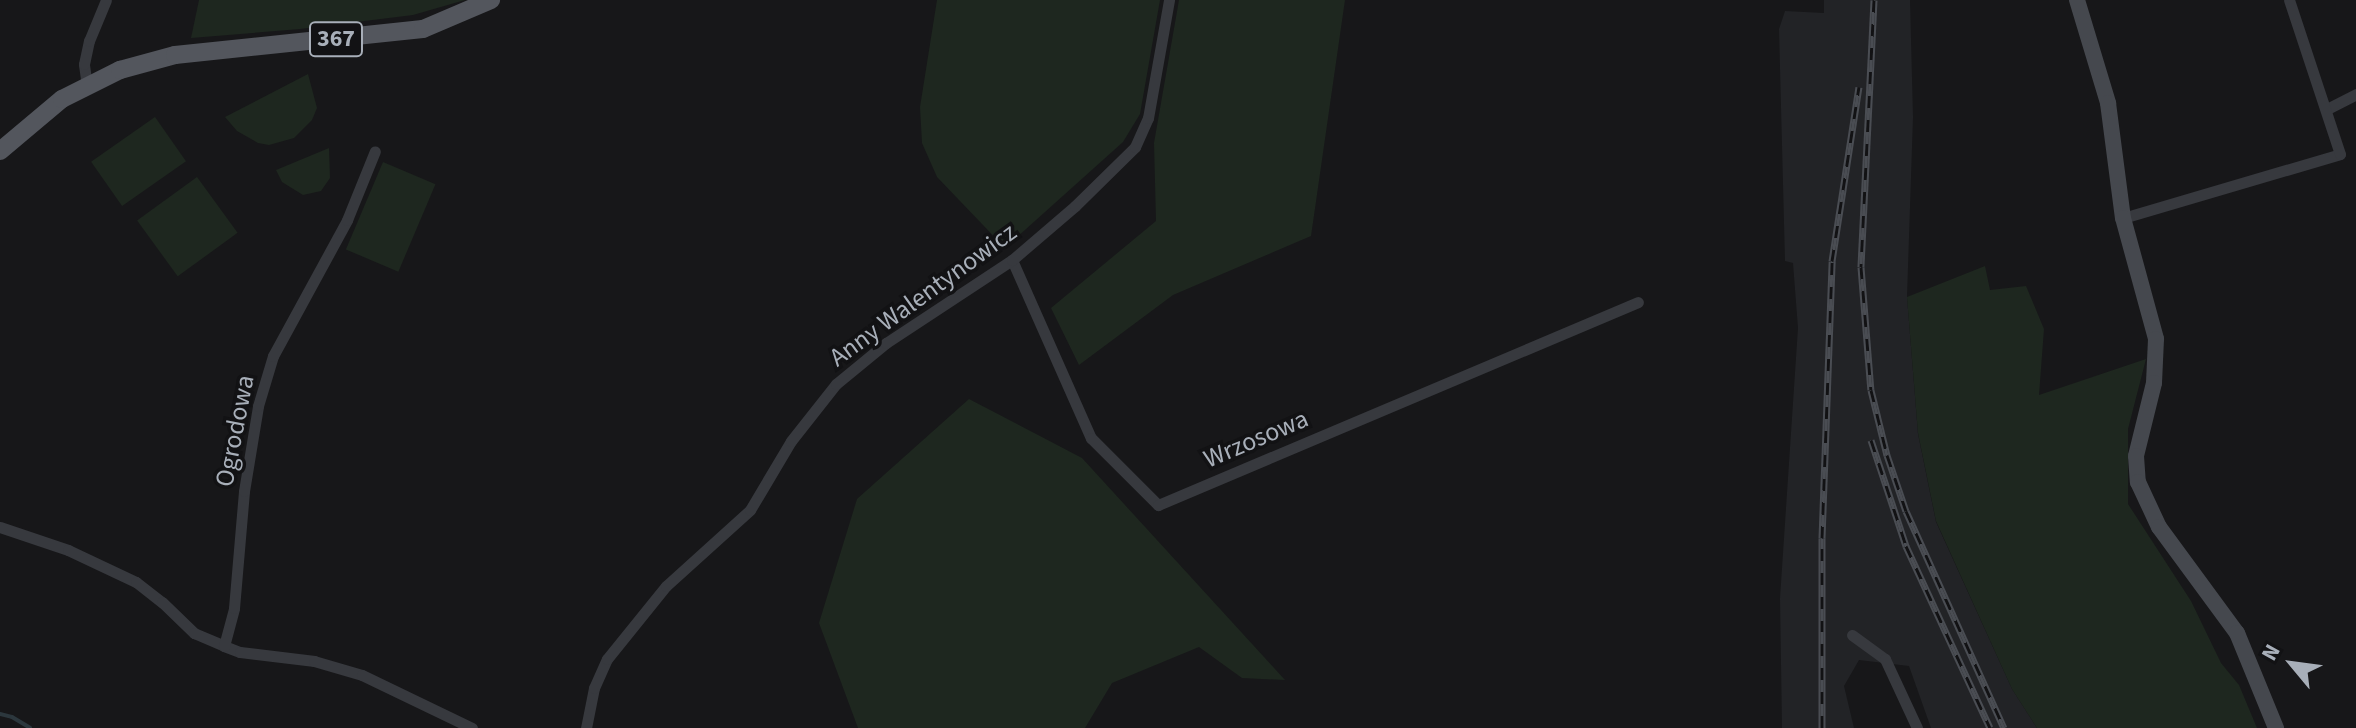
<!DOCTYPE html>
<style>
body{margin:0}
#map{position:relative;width:2356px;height:728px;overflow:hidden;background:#171719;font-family:"Source Sans 3",sans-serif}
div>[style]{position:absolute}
.built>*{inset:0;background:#222326}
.green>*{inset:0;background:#1e271f;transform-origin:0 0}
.stream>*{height:4px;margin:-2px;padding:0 2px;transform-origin:2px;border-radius:2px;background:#2c373d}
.street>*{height:11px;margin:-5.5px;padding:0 5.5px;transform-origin:5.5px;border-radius:5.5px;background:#37393e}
.secondary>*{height:16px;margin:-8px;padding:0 8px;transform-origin:8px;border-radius:8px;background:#45484e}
.primary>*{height:18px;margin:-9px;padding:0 9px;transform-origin:9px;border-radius:9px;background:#53565d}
.rail>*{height:7px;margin-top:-3.5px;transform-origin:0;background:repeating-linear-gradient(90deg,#121214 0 12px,#4a4d53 0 24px);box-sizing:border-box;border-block:2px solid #4a4d53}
span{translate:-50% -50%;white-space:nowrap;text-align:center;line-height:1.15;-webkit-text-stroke:7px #121214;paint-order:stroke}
.shield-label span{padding:2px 6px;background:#121214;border:2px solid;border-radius:6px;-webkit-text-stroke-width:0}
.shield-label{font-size:24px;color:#a8afb9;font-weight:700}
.street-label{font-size:26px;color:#a8afb9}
.north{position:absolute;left:2252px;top:624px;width:80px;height:80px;-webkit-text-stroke:6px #121214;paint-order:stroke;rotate:299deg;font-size:22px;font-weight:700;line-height:32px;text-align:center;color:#a8afb9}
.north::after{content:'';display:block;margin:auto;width:28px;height:36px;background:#a8afb9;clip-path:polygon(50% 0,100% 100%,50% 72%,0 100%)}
</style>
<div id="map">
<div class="built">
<i style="clip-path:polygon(1824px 0,1910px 0,1913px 117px,1907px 297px,1918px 434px,1936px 522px,2012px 689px,2037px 728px,1931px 728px,1909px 666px,1859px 660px,1844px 686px,1854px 728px,1782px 728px,1780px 598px,1798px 328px,1793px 263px,1785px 261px,1779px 29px,1785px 11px,1824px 13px)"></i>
</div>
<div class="green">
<i style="clip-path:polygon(199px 0,465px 0,413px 15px,300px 29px,191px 38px)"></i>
<i style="clip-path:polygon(937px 0,1160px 0,1140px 114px,1123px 142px,1005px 248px,937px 177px,922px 143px,920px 107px)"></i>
<i style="clip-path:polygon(1179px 0,1345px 0,1311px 236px,1173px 295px,1079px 365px,1051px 308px,1156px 221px,1154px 143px)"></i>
<i style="clip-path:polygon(308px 74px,317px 108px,312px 120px,294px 138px,269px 145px,258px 143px,237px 131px,225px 117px)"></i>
<i style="left:155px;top:117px;width:54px;height:78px;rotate:55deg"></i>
<i style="clip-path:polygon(329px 148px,330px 178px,321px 191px,303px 195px,282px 182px,276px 170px)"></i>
<i style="left:383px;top:162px;width:57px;height:95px;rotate:23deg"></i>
<i style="left:197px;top:177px;width:69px;height:74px;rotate:54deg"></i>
<i style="clip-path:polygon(1985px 266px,1990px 290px,2026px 286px,2044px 329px,2039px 395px,2146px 359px,2128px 429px,2128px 504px,2191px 601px,2221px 663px,2239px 685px,2257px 728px,2037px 728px,2012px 689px,1936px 521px,1918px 433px,1907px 297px)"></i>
<i style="clip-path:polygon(969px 399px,1082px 458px,1285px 680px,1242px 678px,1199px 647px,1112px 683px,1085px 728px,858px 728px,819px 623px,857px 499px)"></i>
</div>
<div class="stream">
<i style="left:0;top:714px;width:12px;rotate:14deg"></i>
<i style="left:12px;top:717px;width:21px;rotate:31deg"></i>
</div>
<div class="street">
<i style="left:87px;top:86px;width:22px;rotate:-98deg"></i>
<i style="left:84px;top:64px;width:24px;rotate:-78deg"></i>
<i style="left:89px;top:41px;width:44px;rotate:-67.5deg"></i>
<i style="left:2327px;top:109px;width:33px;rotate:-27deg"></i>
<i style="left:2123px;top:218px;width:226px;rotate:-16.4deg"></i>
<i style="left:2340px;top:154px;width:162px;rotate:-108.3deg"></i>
<i style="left:1012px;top:260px;width:195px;rotate:66.1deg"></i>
<i style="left:1091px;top:438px;width:95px;rotate:45deg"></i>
<i style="left:1158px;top:505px;width:521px;rotate:-22.92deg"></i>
<i style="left:0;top:527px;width:72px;rotate:18.7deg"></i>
<i style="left:68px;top:550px;width:75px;rotate:25.2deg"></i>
<i style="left:136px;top:582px;width:33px;rotate:38deg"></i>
<i style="left:162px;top:602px;width:45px;rotate:44.1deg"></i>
<i style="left:194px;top:633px;width:33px;rotate:23deg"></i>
<i style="left:224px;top:646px;width:17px;rotate:21deg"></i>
<i style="left:240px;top:652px;width:75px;rotate:6.9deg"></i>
<i style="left:314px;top:661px;width:50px;rotate:16.3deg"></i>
<i style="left:362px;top:675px;width:122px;rotate:25.7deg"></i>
<i style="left:1852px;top:635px;width:41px;rotate:36deg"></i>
<i style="left:1885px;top:659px;width:76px;rotate:65.1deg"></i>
<i style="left:224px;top:646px;width:39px;rotate:-75deg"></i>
<i style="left:234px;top:608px;width:117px;rotate:-85.1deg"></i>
<i style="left:244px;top:491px;width:86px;rotate:-80.6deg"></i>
<i style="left:258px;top:406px;width:52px;rotate:-73.3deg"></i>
<i style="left:273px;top:356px;width:155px;rotate:-61.4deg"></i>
<i style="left:347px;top:220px;width:74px;rotate:-67.9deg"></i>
<i style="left:586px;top:728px;width:41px;rotate:-78.7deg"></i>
<i style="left:594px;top:688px;width:32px;rotate:-66deg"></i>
<i style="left:607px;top:659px;width:94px;rotate:-51.1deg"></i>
<i style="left:666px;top:586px;width:113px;rotate:-42.1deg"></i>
<i style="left:750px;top:510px;width:80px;rotate:-59.3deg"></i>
<i style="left:791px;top:441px;width:73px;rotate:-51.7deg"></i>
<i style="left:836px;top:384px;width:65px;rotate:-39.4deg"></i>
<i style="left:886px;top:343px;width:151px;rotate:-33.4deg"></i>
<i style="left:1012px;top:260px;width:83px;rotate:-40.6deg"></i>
<i style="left:1075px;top:206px;width:84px;rotate:-44.5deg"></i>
<i style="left:1135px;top:147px;width:32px;rotate:-66deg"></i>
<i style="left:1148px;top:118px;width:120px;rotate:-79.9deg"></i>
</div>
<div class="secondary">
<i style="left:2077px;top:0;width:108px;rotate:73.2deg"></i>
<i style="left:2108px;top:103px;width:116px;rotate:82.6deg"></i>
<i style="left:2123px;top:218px;width:125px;rotate:74.7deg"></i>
<i style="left:2156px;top:339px;width:44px;rotate:92.6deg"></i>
<i style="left:2154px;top:383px;width:75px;rotate:103.9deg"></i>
<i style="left:2136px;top:456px;width:26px;rotate:86deg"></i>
<i style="left:2138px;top:482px;width:50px;rotate:65deg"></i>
<i style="left:2159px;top:527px;width:132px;rotate:53.7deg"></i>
<i style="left:2237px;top:633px;width:103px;rotate:67.7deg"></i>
</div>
<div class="primary">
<i style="left:0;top:151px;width:81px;rotate:-40deg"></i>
<i style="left:62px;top:99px;width:65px;rotate:-26.6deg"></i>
<i style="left:120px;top:70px;width:57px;rotate:-15.3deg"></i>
<i style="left:175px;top:55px;width:249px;rotate:-6deg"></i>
<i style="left:423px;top:29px;width:74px;rotate:-23.1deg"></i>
</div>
<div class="rail">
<i style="left:1874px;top:0;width:267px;rotate:92.8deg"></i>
<i style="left:1861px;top:267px;width:123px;rotate:85.4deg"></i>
<i style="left:1871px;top:390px;width:67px;rotate:76.2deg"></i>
<i style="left:1887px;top:455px;width:59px;rotate:71.3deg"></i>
<i style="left:1906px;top:511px;width:238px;rotate:65.7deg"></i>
<i style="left:1871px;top:440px;width:112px;rotate:71.7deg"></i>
<i style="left:1906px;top:546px;width:200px;rotate:65.2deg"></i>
<i style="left:1822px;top:728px;width:190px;rotate:-90deg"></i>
<i style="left:1822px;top:538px;width:277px;rotate:-87.9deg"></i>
<i style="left:1832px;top:261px;width:176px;rotate:-81.2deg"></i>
</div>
<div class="shield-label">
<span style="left:336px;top:39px">367</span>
</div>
<div class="street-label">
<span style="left:923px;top:295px;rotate:-36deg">Anny Walentynowicz</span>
<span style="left:235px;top:431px;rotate:-79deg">Ogrodowa</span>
<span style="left:1256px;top:439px;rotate:-23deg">Wrzosowa</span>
</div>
<div class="north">N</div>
</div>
